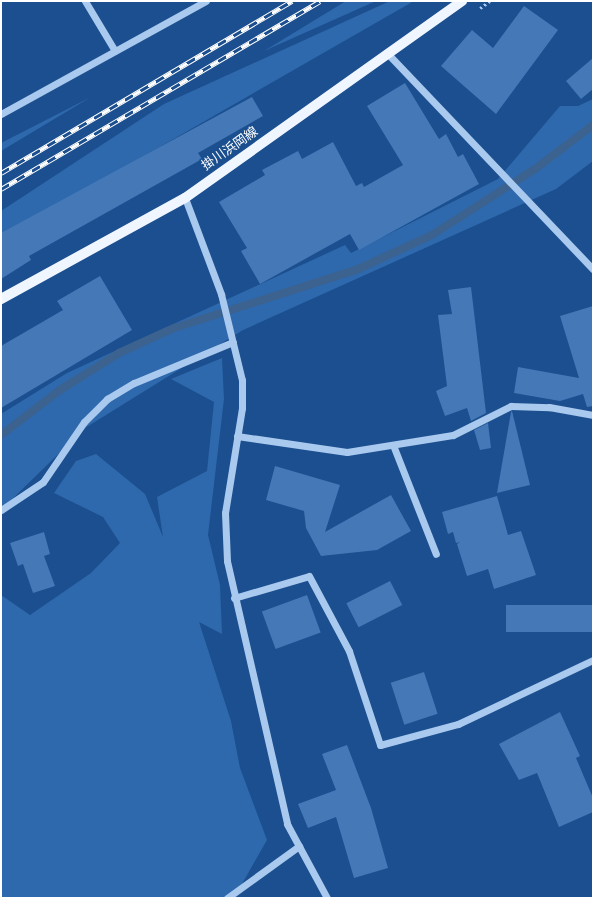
<!DOCTYPE html>
<meta charset="utf-8">
<style>
body{margin:0}
#map{position:relative;width:594px;height:899px;overflow:hidden;background:#1b4f8f;font-family:Rubik,"Noto Sans JP",sans-serif}
div>[style]{position:absolute}
.green>*{inset:0;background:#2e69ad}
.stream>*{height:8px;margin:-4px;padding:0 4px;transform-origin:4px;border-radius:4px;background:#3c6290}
.building>*{inset:0;background:#4478b7;transform-origin:0 0}
.path>*{height:2.5px;margin-top:-1.25px;transform-origin:0;background:repeating-linear-gradient(90deg,#a9c9ee 0 2px,transparent 0 5px)}
.minor>*{height:7px;margin:-3.5px;padding:0 3.5px;transform-origin:3.5px;border-radius:3.5px;background:#a9c9ee}
.major>*{height:10px;margin:-5px;padding:0 5px;transform-origin:5px;border-radius:5px;background:#f0f6ff}
.rail>*{height:4.5px;margin-top:-2.25px;transform-origin:0;background:repeating-linear-gradient(90deg,#1b4f8f 0 9px,#fff 0 18px);box-sizing:border-box;border-block:1px solid #fff}
span{translate:-50% -50%;white-space:nowrap;text-align:center;line-height:1.15;-webkit-text-stroke:3px #1b4f8f;paint-order:stroke}
.street-label{font-size:13px;color:#fff}
.frame{position:absolute;inset:0;border:2px solid #fff;pointer-events:none}
</style>
<div id="map">
<div class="green">
<i style="clip-path:polygon(346px 1px,376px 1px,264px 51px)"></i>
<i style="clip-path:polygon(390px 1px,414px 1px,1px 238px,1px 211px,164px 104px)"></i>
<i style="clip-path:polygon(91px 97px,1px 151px,1px 143px)"></i>
<i style="clip-path:polygon(593px 99px,593px 161px,556px 189px,243px 330px,85px 428px,1px 510px,1px 414px,67px 373px,345px 245px,351px 253px,498px 179px,560px 106px,578px 106px)"></i>
<i style="clip-path:polygon(222px 358px,224px 399px,208px 535px,220px 585px,222px 634px,199px 622px,231px 721px,240px 768px,267px 840px,234px 898px,1px 898px,1px 595px,30px 615px,91px 573px,120px 543px,103px 517px,54px 493px,76px 461px,96px 454px,145px 494px,163px 537px,157px 497px,207px 471px,214px 402px,171px 379px)"></i>
</div>
<div class="stream">
<i style="left:1px;top:435px;width:74px;rotate:-37.3deg"></i>
<i style="left:60px;top:390px;width:70px;rotate:-32.1deg"></i>
<i style="left:119px;top:353px;width:60px;rotate:-24.4deg"></i>
<i style="left:174px;top:328px;width:191px;rotate:-17.7deg"></i>
<i style="left:356px;top:270px;width:84px;rotate:-24.7deg"></i>
<i style="left:432px;top:235px;width:122px;rotate:-32.7deg"></i>
<i style="left:535px;top:169px;width:73px;rotate:-37.2deg"></i>
</div>
<div class="building">
<i style="clip-path:polygon(524px 6px,558px 30px,496px 114px,441px 66px,472px 30px,493px 48px)"></i>
<i style="clip-path:polygon(593px 58px,593px 89px,581px 99px,566px 81px)"></i>
<i style="clip-path:polygon(405px 83px,439px 139px,446px 134px,458px 157px,463px 154px,479px 184px,359px 250px,350px 234px,260px 284px,241px 251px,247px 248px,219px 202px,265px 175px,262px 170px,298px 151px,302px 159px,333px 142px,356px 186px,362px 183px,364px 187px,403px 165px,367px 106px)"></i>
<i style="clip-path:polygon(252px 97px,263px 116px,198px 153px,202px 159px,29px 256px,31px 260px,1px 279px,1px 233px)"></i>
<i style="clip-path:polygon(100px 276px,132px 330px,1px 408px,1px 346px,63px 310px,57px 301px)"></i>
<i style="clip-path:polygon(471px 287px,486px 413px,471px 421px,467px 408px,445px 416px,436px 391px,447px 386px,438px 315px,452px 314px,448px 290px)"></i>
<i style="clip-path:polygon(593px 306px,593px 406px,587px 407px,583px 394px,560px 401px,514px 393px,518px 367px,579px 378px,560px 316px)"></i>
<i style="clip-path:polygon(512px 411px,530px 485px,497px 493px,511px 412px)"></i>
<i style="clip-path:polygon(488px 423px,491px 448px,480px 450px,474px 430px)"></i>
<i style="clip-path:polygon(275px 466px,340px 485px,325px 532px,391px 495px,411px 531px,377px 550px,321px 556px,306px 528px,304px 511px,266px 500px)"></i>
<i style="clip-path:polygon(497px 496px,508px 535px,521px 531px,536px 575px,494px 589px,488px 569px,467px 576px,457px 544px,460px 542px,456px 543px,453px 532px,448px 534px,442px 512px)"></i>
<i style="clip-path:polygon(44px 532px,50px 554px,44px 556px,55px 586px,33px 593px,23px 564px,18px 566px,10px 543px)"></i>
<i style="left:390px;top:581px;width:27px;height:49px;rotate:63deg"></i>
<i style="left:307px;top:595px;width:40px;height:48px;rotate:70deg"></i>
<i style="left:593px;top:605px;width:27px;height:87px;rotate:90deg"></i>
<i style="left:424px;top:672px;width:44px;height:35px;rotate:72deg"></i>
<i style="clip-path:polygon(560px 712px,580px 756px,576px 758px,593px 798px,593px 812px,559px 827px,537px 773px,519px 780px,499px 744px)"></i>
<i style="clip-path:polygon(347px 745px,371px 808px,388px 868px,354px 878px,336px 817px,308px 828px,298px 804px,336px 790px,322px 754px)"></i>
</div>
<div class="path">
<i style="left:480px;top:8px;width:12px;rotate:-35deg"></i>
</div>
<div class="minor">
<i style="left:85px;top:1px;width:58px;rotate:59deg"></i>
<i style="left:388px;top:54px;width:297px;rotate:46.4deg"></i>
<i style="left:1px;top:114px;width:234px;rotate:-28.9deg"></i>
<i style="left:185px;top:198px;width:103px;rotate:69.4deg"></i>
<i style="left:221px;top:294px;width:89px;rotate:76.3deg"></i>
<i style="left:242px;top:380px;width:28px;rotate:90deg"></i>
<i style="left:242px;top:408px;width:106px;rotate:99.2deg"></i>
<i style="left:225px;top:513px;width:48px;rotate:87.6deg"></i>
<i style="left:227px;top:561px;width:270px;rotate:77.1deg"></i>
<i style="left:287px;top:824px;width:84px;rotate:61.6deg"></i>
<i style="left:237px;top:436px;width:111px;rotate:8.3deg"></i>
<i style="left:347px;top:452px;width:107px;rotate:-9.1deg"></i>
<i style="left:453px;top:435px;width:65px;rotate:-26.6deg"></i>
<i style="left:511px;top:406px;width:38px;rotate:2deg"></i>
<i style="left:549px;top:407px;width:45px;rotate:10.3deg"></i>
<i style="left:393px;top:445px;width:117px;rotate:68.5deg"></i>
<i style="left:1px;top:510px;width:50px;rotate:-33.7deg"></i>
<i style="left:43px;top:482px;width:73px;rotate:-55.7deg"></i>
<i style="left:84px;top:422px;width:33px;rotate:-45deg"></i>
<i style="left:107px;top:399px;width:31px;rotate:-31deg"></i>
<i style="left:134px;top:383px;width:107px;rotate:-22.5deg"></i>
<i style="left:234px;top:598px;width:78px;rotate:-16.3deg"></i>
<i style="left:309px;top:576px;width:85px;rotate:61.9deg"></i>
<i style="left:349px;top:651px;width:99px;rotate:71.7deg"></i>
<i style="left:380px;top:745px;width:81px;rotate:-15.1deg"></i>
<i style="left:458px;top:724px;width:149px;rotate:-25.4deg"></i>
<i style="left:227px;top:898px;width:89px;rotate:-35.8deg"></i>
</div>
<div class="major">
<i style="left:1px;top:299px;width:210px;rotate:-28.8deg"></i>
<i style="left:185px;top:198px;width:340px;rotate:-35.4deg"></i>
</div>
<div class="rail">
<i style="left:1px;top:173px;width:338px;rotate:-30.6deg"></i>
<i style="left:1px;top:189px;width:370px;rotate:-30.5deg"></i>
</div>
<div class="street-label">
<span style="left:230px;top:149px;rotate:-35deg">掛川浜岡線</span>
</div>
<div class="frame"></div>
</div>
